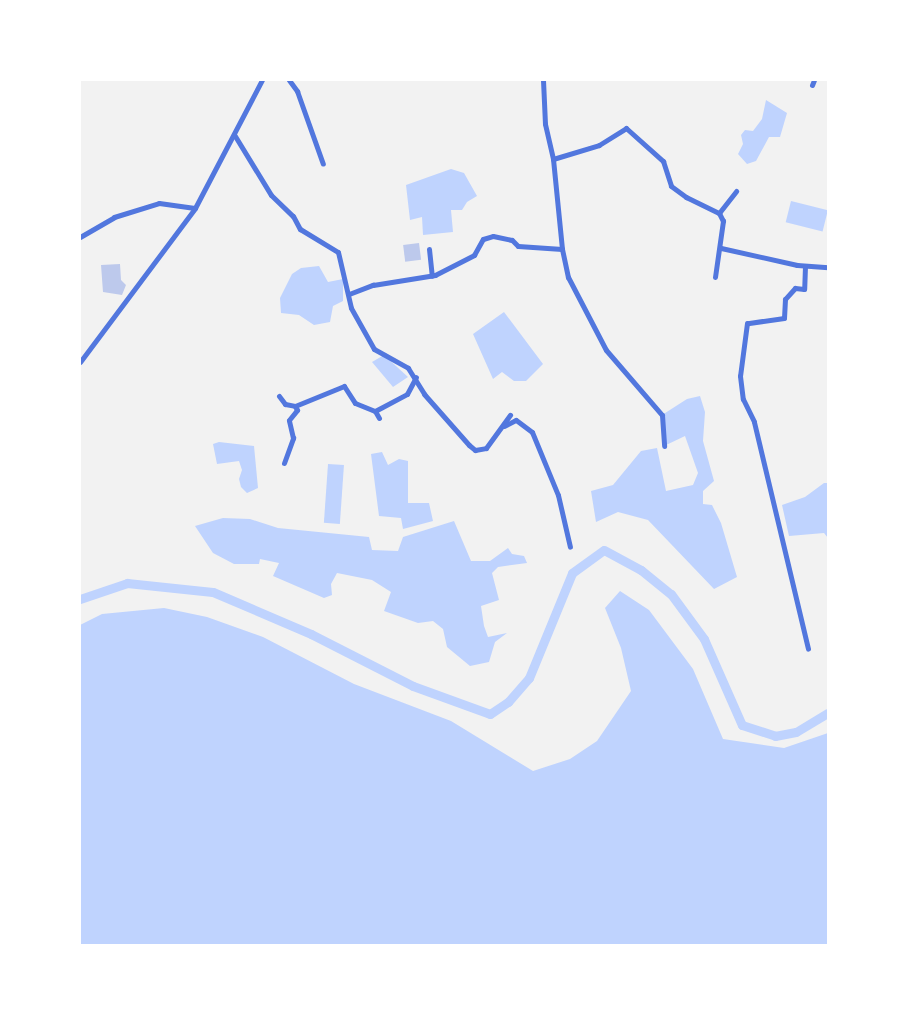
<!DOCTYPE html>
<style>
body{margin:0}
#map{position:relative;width:908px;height:1025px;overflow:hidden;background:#f2f2f2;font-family:Georgia,serif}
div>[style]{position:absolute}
.water>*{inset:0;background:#bfd3fe;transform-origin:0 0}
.canal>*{height:9px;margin:-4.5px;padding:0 4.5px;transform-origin:4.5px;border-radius:4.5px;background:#bfd3fe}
.building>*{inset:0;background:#bdc9ec;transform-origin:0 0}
.minor>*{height:5px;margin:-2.5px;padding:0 2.5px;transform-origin:2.5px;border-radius:2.5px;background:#5277de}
span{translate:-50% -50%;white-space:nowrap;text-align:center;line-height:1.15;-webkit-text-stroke:4.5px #fff;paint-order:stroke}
.frame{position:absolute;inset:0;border:81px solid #fff;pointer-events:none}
</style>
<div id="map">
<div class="water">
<i style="clip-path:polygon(766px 100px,787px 113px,780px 137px,769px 137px,756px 161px,747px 164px,738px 154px,743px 144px,741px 135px,745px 130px,753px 131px,762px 119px)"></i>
<i style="clip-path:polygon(451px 169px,464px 173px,477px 196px,467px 202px,462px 210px,451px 210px,453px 232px,423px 235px,422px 217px,410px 220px,406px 185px)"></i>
<i style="left:791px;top:201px;width:38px;height:22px;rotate:14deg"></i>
<i style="clip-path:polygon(319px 266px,328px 282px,343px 279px,343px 301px,333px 306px,330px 322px,314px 325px,299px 315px,281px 313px,280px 298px,292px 274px,301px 268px)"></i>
<i style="clip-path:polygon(504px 312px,543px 364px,526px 381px,514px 381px,502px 372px,493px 379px,473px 334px)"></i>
<i style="clip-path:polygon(384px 355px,408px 377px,393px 387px,372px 362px)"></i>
<i style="clip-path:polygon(700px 396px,705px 412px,703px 441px,714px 481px,703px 491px,703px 504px,712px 505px,721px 523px,737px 577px,714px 589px,648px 520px,618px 512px,596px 522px,591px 491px,613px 485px,641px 451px,657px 448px,666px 491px,693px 485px,698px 473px,685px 436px,664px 446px,662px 415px,687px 399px)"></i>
<i style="clip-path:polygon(219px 442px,254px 446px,258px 488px,247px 493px,241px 487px,239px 479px,242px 470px,239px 461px,217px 464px,213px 444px)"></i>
<i style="clip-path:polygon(382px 452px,388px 465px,399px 459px,408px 461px,408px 503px,429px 503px,433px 521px,403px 529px,401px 518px,379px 516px,371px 454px)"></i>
<i style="left:328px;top:464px;width:16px;height:59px;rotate:4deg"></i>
<i style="clip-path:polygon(824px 483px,828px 483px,828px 538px,824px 533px,789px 536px,782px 505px,805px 497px)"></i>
<i style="clip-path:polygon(223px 518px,250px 519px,278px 528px,369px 537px,372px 550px,398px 551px,403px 537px,454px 521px,471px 561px,490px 561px,508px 548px,512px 554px,524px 556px,527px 563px,498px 567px,492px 573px,499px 600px,481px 606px,484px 626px,488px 637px,507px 633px,495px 642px,489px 662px,470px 666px,447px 647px,443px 629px,433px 621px,418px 623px,384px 611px,391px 592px,372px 580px,337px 573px,331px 584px,332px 595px,324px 598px,273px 576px,279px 563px,260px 559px,259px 564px,234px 564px,213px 553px,195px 526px)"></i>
<i style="clip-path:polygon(620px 591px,649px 610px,693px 669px,723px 739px,784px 748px,828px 733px,828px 945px,80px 945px,80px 625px,102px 614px,164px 608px,207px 617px,263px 637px,354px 684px,451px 721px,533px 771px,570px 759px,597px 741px,631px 691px,621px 648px,605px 608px)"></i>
</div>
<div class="canal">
<i style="left:80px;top:599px;width:50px;rotate:-18.8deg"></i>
<i style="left:127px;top:583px;width:86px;rotate:6deg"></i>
<i style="left:213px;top:592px;width:107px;rotate:23.2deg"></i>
<i style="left:311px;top:634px;width:114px;rotate:27deg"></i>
<i style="left:413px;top:686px;width:82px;rotate:20deg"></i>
<i style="left:490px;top:714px;width:22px;rotate:-34deg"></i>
<i style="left:508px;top:702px;width:32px;rotate:-49deg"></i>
<i style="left:529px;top:678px;width:113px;rotate:-67.7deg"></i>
<i style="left:572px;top:573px;width:39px;rotate:-36deg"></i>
<i style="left:604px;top:550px;width:42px;rotate:28.4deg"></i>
<i style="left:641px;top:570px;width:38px;rotate:39deg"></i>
<i style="left:671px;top:594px;width:56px;rotate:53.7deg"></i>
<i style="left:704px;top:639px;width:94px;rotate:66.2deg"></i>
<i style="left:742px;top:725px;width:35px;rotate:18deg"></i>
<i style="left:775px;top:736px;width:21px;rotate:-11deg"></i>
<i style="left:796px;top:732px;width:37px;rotate:-31deg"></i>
</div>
<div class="building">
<i style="left:419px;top:243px;width:17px;height:16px;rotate:83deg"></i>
<i style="clip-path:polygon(120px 264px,121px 280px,126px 285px,122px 295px,103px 292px,101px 265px)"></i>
</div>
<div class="minor">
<i style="left:289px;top:80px;width:14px;rotate:54deg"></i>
<i style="left:297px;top:91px;width:77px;rotate:70.4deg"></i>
<i style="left:543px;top:80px;width:44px;rotate:87.4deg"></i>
<i style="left:545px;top:124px;width:36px;rotate:77deg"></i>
<i style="left:553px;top:159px;width:48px;rotate:-16.9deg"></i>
<i style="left:599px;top:145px;width:32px;rotate:-32deg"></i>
<i style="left:626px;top:128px;width:50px;rotate:41.7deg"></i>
<i style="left:663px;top:161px;width:26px;rotate:72deg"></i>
<i style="left:671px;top:186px;width:19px;rotate:36deg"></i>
<i style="left:686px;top:197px;width:37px;rotate:26deg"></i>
<i style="left:719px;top:213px;width:28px;rotate:-52deg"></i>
<i style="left:812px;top:85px;width:5px;rotate:-68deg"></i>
<i style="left:235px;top:136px;width:69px;rotate:58.6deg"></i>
<i style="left:271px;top:195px;width:30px;rotate:44deg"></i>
<i style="left:293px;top:216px;width:15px;rotate:62deg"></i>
<i style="left:300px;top:229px;width:44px;rotate:31.2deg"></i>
<i style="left:338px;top:252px;width:57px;rotate:76.9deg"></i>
<i style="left:351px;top:308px;width:47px;rotate:60.7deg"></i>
<i style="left:374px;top:349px;width:39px;rotate:29deg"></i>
<i style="left:408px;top:368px;width:31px;rotate:58deg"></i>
<i style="left:424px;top:394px;width:68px;rotate:48.6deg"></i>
<i style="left:469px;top:445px;width:8px;rotate:40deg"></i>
<i style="left:475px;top:450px;width:11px;rotate:-10deg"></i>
<i style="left:486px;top:448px;width:41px;rotate:-54deg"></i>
<i style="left:80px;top:237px;width:39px;rotate:-30deg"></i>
<i style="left:114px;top:217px;width:47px;rotate:-17.3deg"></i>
<i style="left:159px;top:203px;width:36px;rotate:8deg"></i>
<i style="left:721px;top:248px;width:78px;rotate:12.6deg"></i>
<i style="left:797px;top:265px;width:31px;rotate:4deg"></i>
<i style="left:429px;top:249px;width:27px;rotate:84deg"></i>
<i style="left:562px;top:249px;width:29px;rotate:78deg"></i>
<i style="left:568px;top:277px;width:82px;rotate:62.5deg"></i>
<i style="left:606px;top:350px;width:86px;rotate:49.3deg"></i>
<i style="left:662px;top:415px;width:31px;rotate:86deg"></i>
<i style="left:805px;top:266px;width:23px;rotate:92deg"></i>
<i style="left:804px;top:289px;width:9px;rotate:-174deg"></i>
<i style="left:795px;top:288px;width:15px;rotate:132deg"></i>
<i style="left:785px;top:299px;width:19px;rotate:93deg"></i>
<i style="left:784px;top:318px;width:37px;rotate:172deg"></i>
<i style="left:747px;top:323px;width:53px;rotate:97.5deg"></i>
<i style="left:740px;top:376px;width:23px;rotate:83deg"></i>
<i style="left:743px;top:399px;width:25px;rotate:64deg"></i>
<i style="left:754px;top:422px;width:233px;rotate:76.6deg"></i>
<i style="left:715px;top:277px;width:57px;rotate:-81.9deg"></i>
<i style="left:723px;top:221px;width:9px;rotate:-117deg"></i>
<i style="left:349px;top:294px;width:26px;rotate:-21deg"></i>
<i style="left:373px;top:285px;width:63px;rotate:-9.2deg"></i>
<i style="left:435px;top:275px;width:44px;rotate:-27.1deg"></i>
<i style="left:474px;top:255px;width:18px;rotate:-61deg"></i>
<i style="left:483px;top:239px;width:10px;rotate:-17deg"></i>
<i style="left:493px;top:236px;width:19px;rotate:12deg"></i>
<i style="left:512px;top:240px;width:8px;rotate:45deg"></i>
<i style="left:518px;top:246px;width:44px;rotate:3.9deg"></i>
<i style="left:562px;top:249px;width:90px;rotate:-95.7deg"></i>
<i style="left:80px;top:362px;width:192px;rotate:-53.2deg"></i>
<i style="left:195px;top:208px;width:144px;rotate:-62.4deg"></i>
<i style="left:279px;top:396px;width:10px;rotate:53deg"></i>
<i style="left:285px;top:404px;width:10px;rotate:11deg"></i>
<i style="left:379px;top:418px;width:8px;rotate:-120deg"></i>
<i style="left:375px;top:411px;width:36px;rotate:-28deg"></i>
<i style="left:407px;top:394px;width:19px;rotate:-62deg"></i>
<i style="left:504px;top:426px;width:13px;rotate:-27deg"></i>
<i style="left:516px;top:420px;width:20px;rotate:37deg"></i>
<i style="left:532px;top:432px;width:68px;rotate:67.6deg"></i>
<i style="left:558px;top:495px;width:53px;rotate:77deg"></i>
<i style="left:284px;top:463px;width:27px;rotate:-70deg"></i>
<i style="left:293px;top:438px;width:18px;rotate:-103deg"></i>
<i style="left:289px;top:420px;width:13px;rotate:-51deg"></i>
<i style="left:297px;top:410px;width:4px;rotate:-117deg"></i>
<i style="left:295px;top:406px;width:53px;rotate:-22.2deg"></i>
<i style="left:344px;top:386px;width:20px;rotate:57deg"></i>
<i style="left:355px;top:403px;width:22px;rotate:22deg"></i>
</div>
<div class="frame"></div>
</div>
